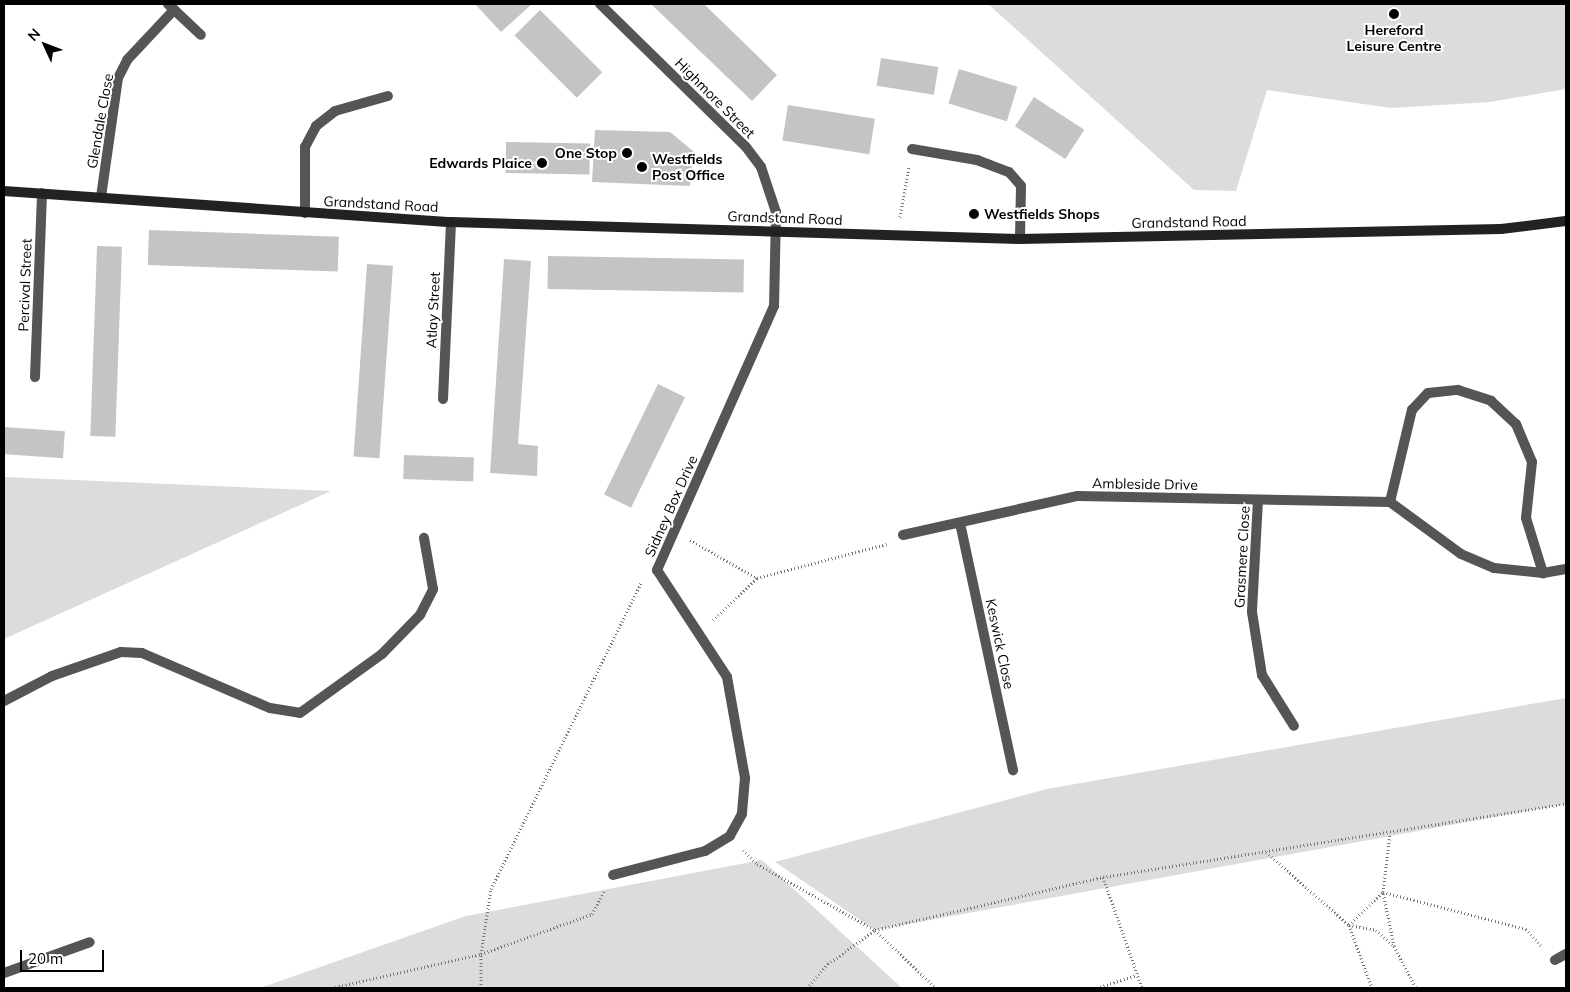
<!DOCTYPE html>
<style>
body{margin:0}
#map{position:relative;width:1570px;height:992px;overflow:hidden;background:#fff;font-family:Mulish,sans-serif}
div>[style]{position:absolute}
.green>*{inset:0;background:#dcdcdc}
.building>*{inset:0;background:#c4c4c4;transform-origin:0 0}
.path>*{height:3px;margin-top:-1.5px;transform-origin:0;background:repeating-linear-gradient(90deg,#777 0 1px,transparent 0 3.5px)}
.lane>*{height:10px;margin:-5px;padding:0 5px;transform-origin:5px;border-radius:5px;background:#555}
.street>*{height:10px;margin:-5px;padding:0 5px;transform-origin:5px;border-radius:5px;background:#555}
.secondary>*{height:10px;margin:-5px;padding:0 5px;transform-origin:5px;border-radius:5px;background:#222}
.dots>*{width:14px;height:14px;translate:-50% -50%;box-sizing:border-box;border:2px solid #fff;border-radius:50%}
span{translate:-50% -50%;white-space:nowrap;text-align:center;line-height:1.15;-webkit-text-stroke:4px #fff;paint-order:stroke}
.poi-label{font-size:14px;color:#000;font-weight:700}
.right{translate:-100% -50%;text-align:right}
.left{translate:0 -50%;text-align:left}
.street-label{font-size:14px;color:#000}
.frame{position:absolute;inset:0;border:5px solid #000;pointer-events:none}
.north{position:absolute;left:20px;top:20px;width:50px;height:50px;-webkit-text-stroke:4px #fff;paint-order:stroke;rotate:313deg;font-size:14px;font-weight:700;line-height:20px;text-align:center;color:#000}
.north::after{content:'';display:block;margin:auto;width:18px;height:22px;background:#000;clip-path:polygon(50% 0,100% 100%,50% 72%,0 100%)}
.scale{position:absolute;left:20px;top:950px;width:84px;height:22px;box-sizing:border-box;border:2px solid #000;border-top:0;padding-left:6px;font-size:15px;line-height:18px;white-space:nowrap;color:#000;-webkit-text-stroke:4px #fff;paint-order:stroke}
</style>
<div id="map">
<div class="green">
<i style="clip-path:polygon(988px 4px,1566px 4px,1566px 89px,1490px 102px,1391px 108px,1267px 90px,1236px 191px,1194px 190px)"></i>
<i style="clip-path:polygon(4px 477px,331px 491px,4px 639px)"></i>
<i style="clip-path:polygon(1566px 698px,1566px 804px,875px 930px,775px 862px,1047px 789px)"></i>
<i style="clip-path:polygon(762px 860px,902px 988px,260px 988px,466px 916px)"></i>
</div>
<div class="building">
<i style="clip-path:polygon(475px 4px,532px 4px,501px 32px)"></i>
<i style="clip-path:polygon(651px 4px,704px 4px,777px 75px,752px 101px)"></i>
<i style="left:540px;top:10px;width:88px;height:36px;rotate:45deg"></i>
<i style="left:881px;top:58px;width:58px;height:28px;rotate:9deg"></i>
<i style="left:959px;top:69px;width:61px;height:36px;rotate:17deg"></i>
<i style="left:1034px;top:97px;width:60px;height:35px;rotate:33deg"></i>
<i style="left:788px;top:105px;width:88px;height:36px;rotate:9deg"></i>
<i style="clip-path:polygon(595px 130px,670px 132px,693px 151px,690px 186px,592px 182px)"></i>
<i style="left:506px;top:142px;width:84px;height:31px;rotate:1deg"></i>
<i style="left:149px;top:230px;width:190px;height:35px;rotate:2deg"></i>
<i style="left:97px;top:246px;width:25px;height:190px;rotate:2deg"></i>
<i style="left:548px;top:256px;width:196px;height:33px;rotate:1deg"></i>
<i style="clip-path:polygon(504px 259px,531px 261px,518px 444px,538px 446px,537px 476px,490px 473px)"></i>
<i style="left:367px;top:264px;width:26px;height:193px;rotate:4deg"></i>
<i style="left:658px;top:384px;width:30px;height:123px;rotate:26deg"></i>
<i style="left:4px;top:427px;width:61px;height:27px;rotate:4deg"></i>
<i style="left:404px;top:455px;width:70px;height:24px;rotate:2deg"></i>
</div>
<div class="path">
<i style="left:900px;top:217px;width:51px;rotate:-79.8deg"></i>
<i style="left:690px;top:540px;width:77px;rotate:29.6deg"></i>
<i style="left:713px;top:620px;width:61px;rotate:-43.7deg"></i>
<i style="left:757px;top:578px;width:134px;rotate:-14.7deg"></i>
<i style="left:743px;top:850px;width:20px;rotate:45deg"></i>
<i style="left:757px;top:864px;width:135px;rotate:29.2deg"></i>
<i style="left:875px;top:930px;width:84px;rotate:43.6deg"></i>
<i style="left:1266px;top:852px;width:111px;rotate:41.3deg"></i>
<i style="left:1349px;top:925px;width:67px;rotate:69.9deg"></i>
<i style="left:1103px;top:877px;width:118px;rotate:70.6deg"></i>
<i style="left:1349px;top:925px;width:47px;rotate:-44.1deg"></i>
<i style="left:1383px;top:892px;width:59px;rotate:-83.2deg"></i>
<i style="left:1349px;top:925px;width:27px;rotate:10deg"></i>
<i style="left:1376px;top:930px;width:24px;rotate:42deg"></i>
<i style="left:1394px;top:946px;width:47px;rotate:62.4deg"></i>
<i style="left:1394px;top:946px;width:55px;rotate:-101.5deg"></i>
<i style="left:1383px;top:892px;width:148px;rotate:14.5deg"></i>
<i style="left:1526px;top:929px;width:24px;rotate:48deg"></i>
<i style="left:332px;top:988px;width:153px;rotate:-12.9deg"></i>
<i style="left:481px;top:954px;width:118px;rotate:-19.8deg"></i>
<i style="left:592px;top:914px;width:26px;rotate:-62deg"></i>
<i style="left:481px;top:988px;width:34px;rotate:-90deg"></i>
<i style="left:481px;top:954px;width:66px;rotate:-81.3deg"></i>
<i style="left:491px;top:889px;width:343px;rotate:-63.9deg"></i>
<i style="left:807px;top:988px;width:32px;rotate:-49deg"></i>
<i style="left:828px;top:964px;width:58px;rotate:-35.9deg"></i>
<i style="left:875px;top:930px;width:234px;rotate:-13.1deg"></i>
<i style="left:1103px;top:877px;width:469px;rotate:-9deg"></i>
<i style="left:1097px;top:988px;width:42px;rotate:-18deg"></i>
</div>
<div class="lane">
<i style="left:4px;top:701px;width:54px;rotate:-27.5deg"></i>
<i style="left:52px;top:676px;width:73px;rotate:-19.2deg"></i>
<i style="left:121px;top:652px;width:21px;rotate:3deg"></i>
<i style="left:142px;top:653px;width:139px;rotate:23.3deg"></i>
<i style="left:270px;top:708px;width:30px;rotate:9deg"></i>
<i style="left:300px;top:713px;width:101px;rotate:-35.7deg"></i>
<i style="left:382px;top:654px;width:54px;rotate:-45.7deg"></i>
<i style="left:420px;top:615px;width:29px;rotate:-63deg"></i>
<i style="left:433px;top:589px;width:52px;rotate:-100deg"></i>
<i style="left:4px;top:973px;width:91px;rotate:-19.8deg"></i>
</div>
<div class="street">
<i style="left:168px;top:4px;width:45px;rotate:43.2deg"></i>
<i style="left:600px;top:4px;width:204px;rotate:44.4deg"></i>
<i style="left:746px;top:147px;width:25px;rotate:53deg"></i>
<i style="left:761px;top:167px;width:47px;rotate:71.6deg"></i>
<i style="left:776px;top:212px;width:94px;rotate:91.2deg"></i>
<i style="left:774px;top:306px;width:289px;rotate:113.9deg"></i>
<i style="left:657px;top:570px;width:128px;rotate:56.8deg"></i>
<i style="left:727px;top:677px;width:103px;rotate:79.9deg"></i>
<i style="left:745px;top:778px;width:36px;rotate:95deg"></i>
<i style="left:742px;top:814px;width:25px;rotate:119deg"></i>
<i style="left:730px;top:836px;width:29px;rotate:149deg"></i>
<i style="left:705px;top:851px;width:95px;rotate:165.4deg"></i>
<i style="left:912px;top:149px;width:66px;rotate:9.6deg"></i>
<i style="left:977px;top:160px;width:34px;rotate:21deg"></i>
<i style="left:1009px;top:172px;width:18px;rotate:49deg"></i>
<i style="left:1021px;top:186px;width:53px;rotate:91.1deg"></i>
<i style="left:101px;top:197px;width:120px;rotate:-81.9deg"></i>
<i style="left:118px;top:78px;width:20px;rotate:-63deg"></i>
<i style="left:127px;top:60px;width:69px;rotate:-46.8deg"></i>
<i style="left:305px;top:213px;width:66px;rotate:-90deg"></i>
<i style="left:305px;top:147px;width:24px;rotate:-62deg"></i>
<i style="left:316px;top:126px;width:24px;rotate:-38deg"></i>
<i style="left:335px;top:111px;width:55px;rotate:-15.8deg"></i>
<i style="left:35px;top:377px;width:184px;rotate:-87.8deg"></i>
<i style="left:443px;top:399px;width:177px;rotate:-87.4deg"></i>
<i style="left:1258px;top:500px;width:112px;rotate:93.1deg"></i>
<i style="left:1252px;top:612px;width:64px;rotate:81deg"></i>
<i style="left:1262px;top:675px;width:60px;rotate:57.9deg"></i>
<i style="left:1390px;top:502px;width:95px;rotate:-76.6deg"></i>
<i style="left:1412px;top:410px;width:23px;rotate:-47deg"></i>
<i style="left:1428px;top:393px;width:30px;rotate:-6deg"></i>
<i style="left:1458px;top:390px;width:35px;rotate:18deg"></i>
<i style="left:1491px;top:401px;width:34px;rotate:43deg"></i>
<i style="left:1516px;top:424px;width:41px;rotate:67.2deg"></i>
<i style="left:1532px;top:462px;width:56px;rotate:96.1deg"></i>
<i style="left:1526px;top:518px;width:58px;rotate:72.8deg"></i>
<i style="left:960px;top:523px;width:253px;rotate:77.9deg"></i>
<i style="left:903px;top:535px;width:179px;rotate:-12.6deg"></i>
<i style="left:1078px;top:496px;width:312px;rotate:1.1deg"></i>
<i style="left:1390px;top:502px;width:88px;rotate:36.2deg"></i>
<i style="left:1461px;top:554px;width:36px;rotate:23deg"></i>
<i style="left:1494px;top:568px;width:49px;rotate:5.8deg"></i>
<i style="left:1543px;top:573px;width:23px;rotate:-10deg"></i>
<i style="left:1555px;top:960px;width:13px;rotate:-29deg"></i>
</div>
<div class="secondary">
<i style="left:4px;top:191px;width:448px;rotate:4deg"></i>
<i style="left:451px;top:222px;width:569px;rotate:1.71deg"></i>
<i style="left:1020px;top:239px;width:481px;rotate:-1.2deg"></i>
<i style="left:1501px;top:229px;width:65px;rotate:-7deg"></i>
</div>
<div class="dots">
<i style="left:1394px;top:14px;background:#000"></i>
<i style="left:627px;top:153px;background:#000"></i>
<i style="left:542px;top:163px;background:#000"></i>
<i style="left:642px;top:167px;background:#000"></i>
<i style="left:974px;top:214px;background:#000"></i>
</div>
<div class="poi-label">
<span style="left:1394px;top:38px">Hereford<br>Leisure Centre</span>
<span class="right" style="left:617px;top:153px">One Stop</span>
<span class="left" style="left:652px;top:167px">Westfields<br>Post Office</span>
<span class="right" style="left:532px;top:163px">Edwards Plaice</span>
<span class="left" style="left:984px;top:214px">Westfields Shops</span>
</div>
<div class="street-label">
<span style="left:715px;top:98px;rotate:45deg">Highmore Street</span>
<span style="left:100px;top:121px;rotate:-80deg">Glendale Close</span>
<span style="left:381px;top:204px;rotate:3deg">Grandstand Road</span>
<span style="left:785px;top:218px;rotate:2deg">Grandstand Road</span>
<span style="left:1189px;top:222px;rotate:-1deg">Grandstand Road</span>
<span style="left:25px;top:285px;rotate:-88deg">Percival Street</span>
<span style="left:433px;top:310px;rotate:-87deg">Atlay Street</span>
<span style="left:1145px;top:484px;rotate:1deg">Ambleside Drive</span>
<span style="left:671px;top:506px;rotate:-66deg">Sidney Box Drive</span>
<span style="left:1242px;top:557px;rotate:-87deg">Grasmere Close</span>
<span style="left:1000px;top:644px;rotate:78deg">Keswick Close</span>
</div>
<div class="frame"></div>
<div class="north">N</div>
<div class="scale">20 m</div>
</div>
